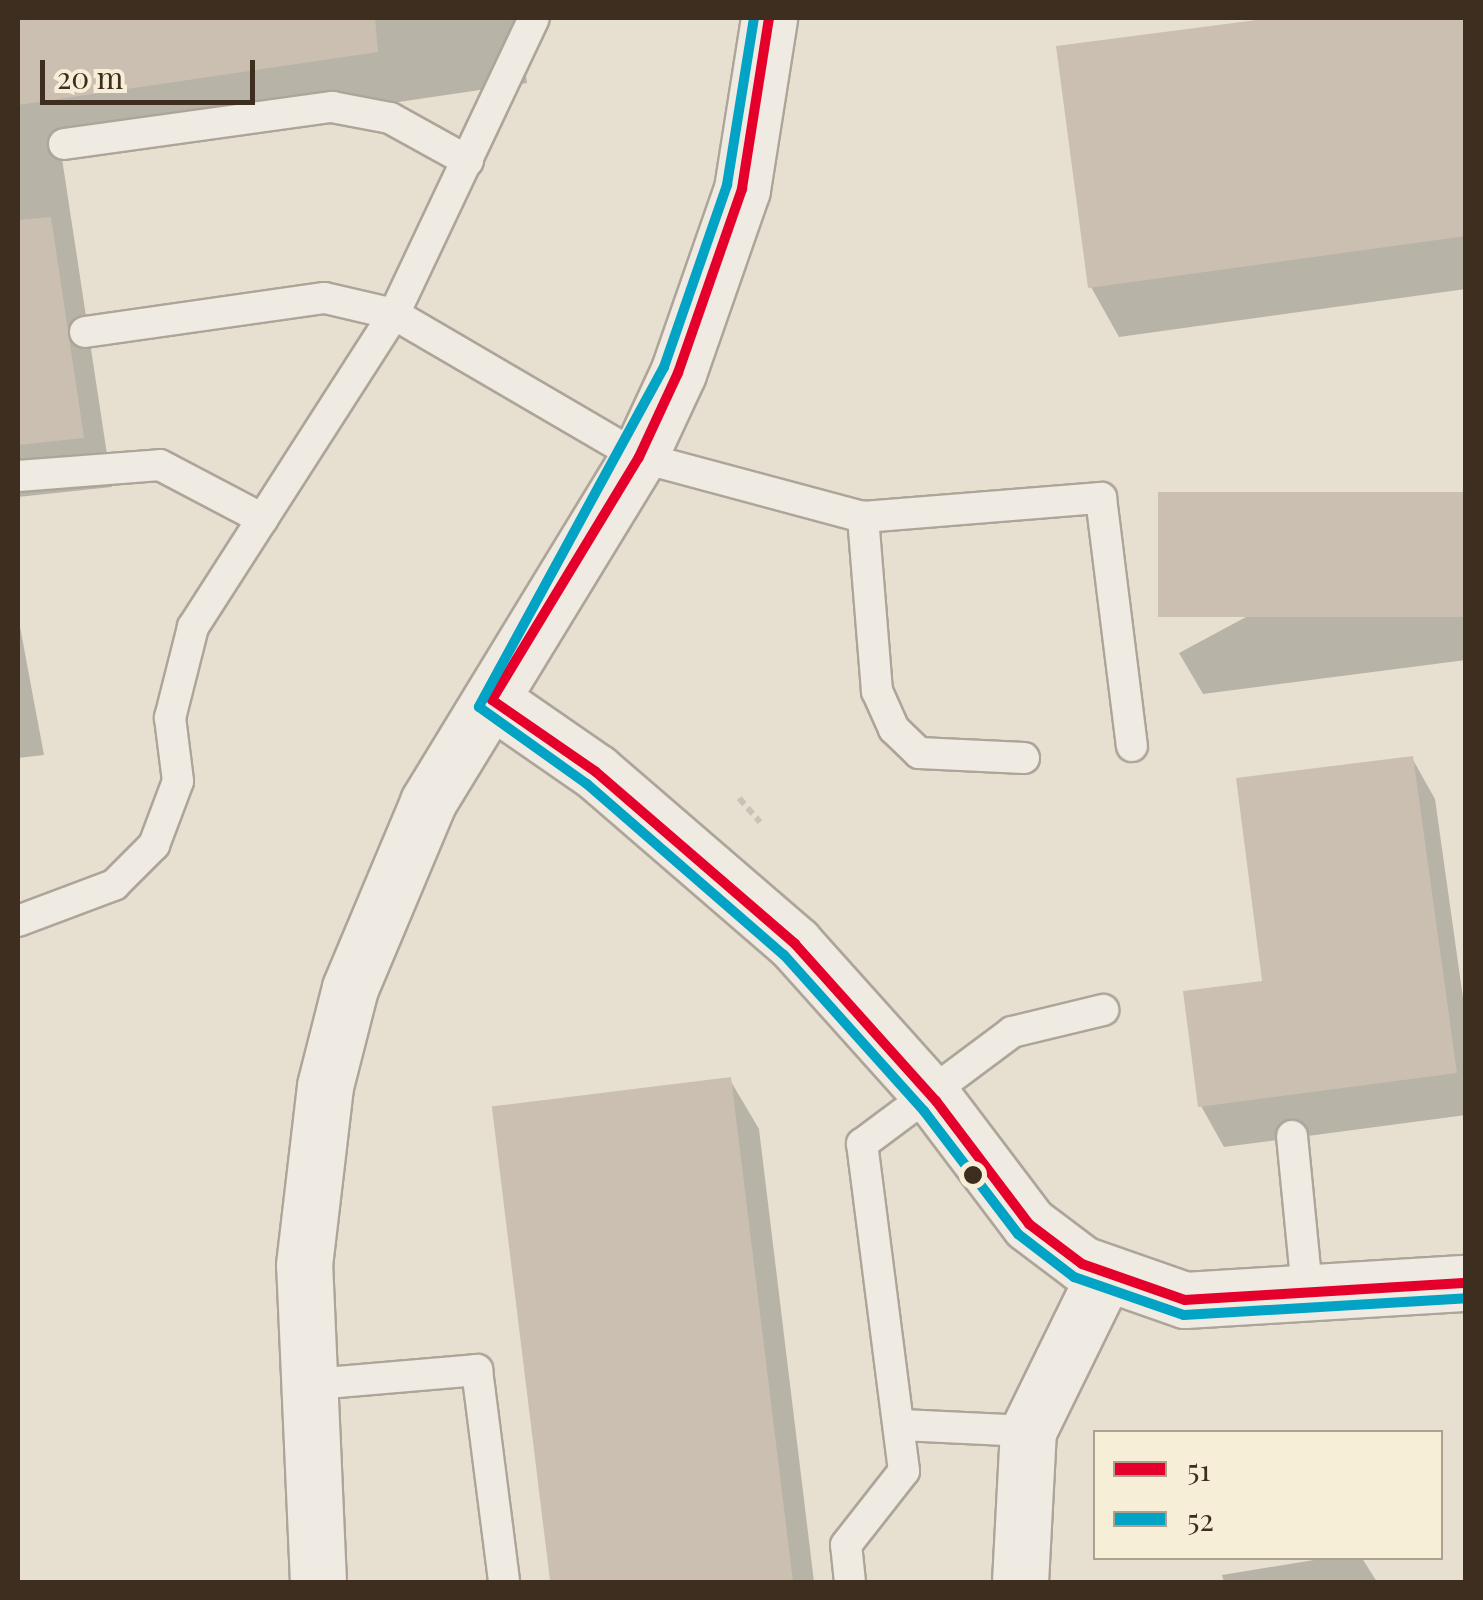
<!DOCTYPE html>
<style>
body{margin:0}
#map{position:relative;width:1483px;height:1600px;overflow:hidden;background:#e7e0d1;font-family:"Playfair Display",serif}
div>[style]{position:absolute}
.shadow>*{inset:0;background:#0003}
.building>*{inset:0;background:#cbbfb2;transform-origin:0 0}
.path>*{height:6px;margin-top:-3px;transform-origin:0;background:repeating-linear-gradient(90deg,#c8c2b9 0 8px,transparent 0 13px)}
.roads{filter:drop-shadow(2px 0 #ada599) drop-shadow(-2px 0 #ada599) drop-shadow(0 2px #ada599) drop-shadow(0 -2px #ada599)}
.lane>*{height:30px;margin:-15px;padding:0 15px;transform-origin:15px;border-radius:15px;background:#efebe3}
.street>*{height:55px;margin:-27.5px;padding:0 27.5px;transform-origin:27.5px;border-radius:27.5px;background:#efebe3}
.secondary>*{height:55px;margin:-27.5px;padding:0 27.5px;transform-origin:27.5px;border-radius:27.5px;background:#efebe3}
.bus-1>*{height:10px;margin:-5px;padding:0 5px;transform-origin:5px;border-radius:5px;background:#e4002b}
.bus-2>*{height:10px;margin:-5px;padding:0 5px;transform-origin:5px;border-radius:5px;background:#03a3c5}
.dots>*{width:28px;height:28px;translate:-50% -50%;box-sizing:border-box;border:5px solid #f7eed8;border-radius:50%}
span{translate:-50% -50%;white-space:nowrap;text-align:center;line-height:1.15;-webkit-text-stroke:8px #f7eed8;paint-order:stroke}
.frame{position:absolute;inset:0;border:20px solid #3d2e20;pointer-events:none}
.legend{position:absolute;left:1093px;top:1430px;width:350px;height:130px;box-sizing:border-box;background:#f7eed8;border:2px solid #ada18e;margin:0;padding:12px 18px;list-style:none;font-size:30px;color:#3d2e20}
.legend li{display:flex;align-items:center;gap:20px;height:50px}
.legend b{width:50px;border:2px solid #ada18e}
.scale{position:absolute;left:40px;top:60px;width:215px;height:45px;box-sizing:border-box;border:5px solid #3d2e20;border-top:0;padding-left:12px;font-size:30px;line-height:35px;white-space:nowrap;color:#3d2e20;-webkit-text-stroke:8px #f7eed8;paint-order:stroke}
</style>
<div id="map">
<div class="shadow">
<i style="clip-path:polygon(18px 18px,519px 18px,527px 83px,61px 152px,112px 487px,18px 497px)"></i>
<i style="clip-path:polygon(1291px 18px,1466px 18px,1466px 289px,1119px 337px,1091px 287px,1059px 48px)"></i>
<i style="clip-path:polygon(1466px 499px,1466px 660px,1203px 694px,1179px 653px)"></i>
<i style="clip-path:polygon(18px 616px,44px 755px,18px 758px)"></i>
<i style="clip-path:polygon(1412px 758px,1435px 799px,1466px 1019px,1466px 1115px,1224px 1147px,1201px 1106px,1264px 983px)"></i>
<i style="clip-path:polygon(730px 1080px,759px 1129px,814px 1582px,553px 1582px,495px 1107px)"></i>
<i style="clip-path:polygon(1326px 1558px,1362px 1558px,1377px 1582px,1224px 1582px,1222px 1575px)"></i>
</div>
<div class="building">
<i style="clip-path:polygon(18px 18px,375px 18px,378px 52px,18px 105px)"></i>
<i style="clip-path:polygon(1272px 18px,1466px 18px,1466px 236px,1088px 288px,1056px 46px)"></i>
<i style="clip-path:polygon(51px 217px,84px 438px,18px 445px,18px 220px)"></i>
<i style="left:1466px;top:492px;width:125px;height:308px;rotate:90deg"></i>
<i style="clip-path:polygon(1413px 756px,1457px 1073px,1198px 1107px,1183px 991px,1262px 981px,1236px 778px)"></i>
<i style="left:731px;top:1077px;width:509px;height:241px;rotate:83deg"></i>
</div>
<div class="path">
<i style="left:739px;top:798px;width:32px;rotate:49deg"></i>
</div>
<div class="roads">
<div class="lane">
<i style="left:64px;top:144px;width:271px;rotate:-7.9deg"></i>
<i style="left:332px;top:107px;width:59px;rotate:10.7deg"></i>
<i style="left:390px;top:118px;width:89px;rotate:28.9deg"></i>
<i style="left:85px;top:332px;width:242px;rotate:-8.1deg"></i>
<i style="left:325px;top:298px;width:71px;rotate:13.1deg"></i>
<i style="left:394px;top:314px;width:327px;rotate:-64.7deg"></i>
<i style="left:18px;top:476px;width:142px;rotate:-4.4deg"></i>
<i style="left:160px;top:465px;width:116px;rotate:27.7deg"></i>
<i style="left:1024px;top:758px;width:105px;rotate:-177.3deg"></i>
<i style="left:919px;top:753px;width:35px;rotate:-136deg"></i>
<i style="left:894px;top:729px;width:42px;rotate:-114.1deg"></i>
<i style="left:877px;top:691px;width:175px;rotate:-94.6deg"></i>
<i style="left:863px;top:517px;width:239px;rotate:-4.6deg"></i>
<i style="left:1101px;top:498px;width:250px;rotate:82.9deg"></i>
<i style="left:18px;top:921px;width:103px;rotate:-20.6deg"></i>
<i style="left:114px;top:885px;width:57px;rotate:-45deg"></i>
<i style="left:154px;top:845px;width:68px;rotate:-69.4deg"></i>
<i style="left:178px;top:781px;width:64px;rotate:-97.2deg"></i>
<i style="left:170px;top:718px;width:94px;rotate:-75.8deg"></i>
<i style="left:193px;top:627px;width:372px;rotate:-57.3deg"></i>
<i style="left:394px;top:314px;width:284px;rotate:30.3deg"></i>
<i style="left:639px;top:457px;width:232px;rotate:15deg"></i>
<i style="left:1292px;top:1136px;width:163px;rotate:84.4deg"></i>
<i style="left:303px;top:1385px;width:175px;rotate:-4.9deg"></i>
<i style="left:477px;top:1370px;width:214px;rotate:82.7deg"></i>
<i style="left:901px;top:1425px;width:127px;rotate:2.7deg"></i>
<i style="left:850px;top:1582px;width:37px;rotate:-96deg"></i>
<i style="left:846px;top:1545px;width:94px;rotate:-51.9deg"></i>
<i style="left:904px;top:1471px;width:330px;rotate:-97.3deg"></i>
<i style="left:862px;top:1144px;width:187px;rotate:-36.7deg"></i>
<i style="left:1012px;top:1032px;width:94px;rotate:-13.6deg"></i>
</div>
<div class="street">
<i style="left:492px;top:700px;width:126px;rotate:34.7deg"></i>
<i style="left:596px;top:772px;width:263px;rotate:40.8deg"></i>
<i style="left:795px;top:944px;width:211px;rotate:48.1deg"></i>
<i style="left:936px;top:1101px;width:154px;rotate:52.9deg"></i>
<i style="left:1029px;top:1224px;width:66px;rotate:37deg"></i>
<i style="left:1082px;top:1264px;width:109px;rotate:19.3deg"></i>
<i style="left:1185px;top:1300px;width:282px;rotate:-3.5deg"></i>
<i style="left:1020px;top:1582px;width:151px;rotate:-87deg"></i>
<i style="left:1028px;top:1431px;width:173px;rotate:-63.9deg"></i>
</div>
<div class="secondary">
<i style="left:318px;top:1582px;width:317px;rotate:-92.5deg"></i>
<i style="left:304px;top:1265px;width:180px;rotate:-83.3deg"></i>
<i style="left:325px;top:1086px;width:101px;rotate:-75.7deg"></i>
<i style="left:350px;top:988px;width:202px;rotate:-67.2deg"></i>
<i style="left:428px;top:802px;width:404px;rotate:-58.6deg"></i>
<i style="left:639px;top:457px;width:93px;rotate:-65.1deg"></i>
<i style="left:678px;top:373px;width:195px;rotate:-70.8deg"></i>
<i style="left:742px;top:189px;width:173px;rotate:-81deg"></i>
</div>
</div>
<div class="bus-1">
<i style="left:769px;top:18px;width:173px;rotate:99deg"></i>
<i style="left:742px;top:189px;width:195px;rotate:109.2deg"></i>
<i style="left:678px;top:373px;width:93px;rotate:114.9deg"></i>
<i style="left:639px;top:457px;width:284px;rotate:121.2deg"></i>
<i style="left:492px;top:700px;width:126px;rotate:34.7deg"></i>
<i style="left:596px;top:772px;width:263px;rotate:40.8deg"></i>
<i style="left:795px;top:944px;width:211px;rotate:48.1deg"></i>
<i style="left:936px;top:1101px;width:154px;rotate:52.9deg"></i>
<i style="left:1029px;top:1224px;width:66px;rotate:37deg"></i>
<i style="left:1082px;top:1264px;width:109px;rotate:19.3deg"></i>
<i style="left:1185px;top:1300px;width:282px;rotate:-3.5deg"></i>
</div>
<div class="bus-2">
<i style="left:754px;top:18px;width:169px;rotate:99.2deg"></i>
<i style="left:727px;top:185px;width:193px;rotate:109.1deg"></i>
<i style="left:664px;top:367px;width:387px;rotate:118.6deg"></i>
<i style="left:479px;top:707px;width:133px;rotate:35.5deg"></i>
<i style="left:587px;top:784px;width:261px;rotate:41deg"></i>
<i style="left:784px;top:955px;width:210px;rotate:48.1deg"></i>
<i style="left:924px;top:1111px;width:155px;rotate:52.6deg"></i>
<i style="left:1018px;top:1234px;width:71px;rotate:37.5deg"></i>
<i style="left:1074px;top:1277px;width:116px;rotate:19.1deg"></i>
<i style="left:1184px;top:1315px;width:283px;rotate:-3.4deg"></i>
</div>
<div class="dots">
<i style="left:973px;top:1175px;background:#3d2e20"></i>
</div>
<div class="frame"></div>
<ul class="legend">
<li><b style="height:12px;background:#e4002b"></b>51</li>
<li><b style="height:12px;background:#03a3c5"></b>52</li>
</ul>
<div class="scale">20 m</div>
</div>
